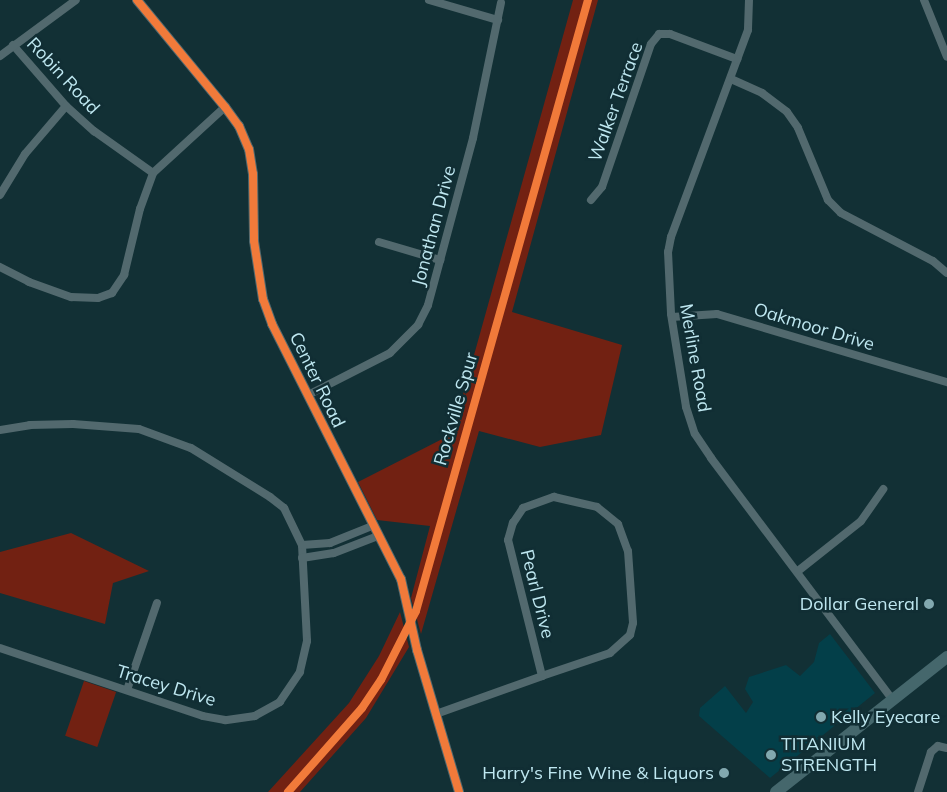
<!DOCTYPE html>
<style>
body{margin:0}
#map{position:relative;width:947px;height:792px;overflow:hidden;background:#123035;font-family:Mulish,sans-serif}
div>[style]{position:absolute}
.built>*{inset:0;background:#033f49}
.green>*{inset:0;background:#722112;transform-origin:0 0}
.minor>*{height:8px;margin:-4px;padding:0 4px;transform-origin:4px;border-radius:4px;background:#52696e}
.tertiary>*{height:10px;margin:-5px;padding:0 5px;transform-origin:5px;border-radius:5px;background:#52696e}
.primary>*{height:12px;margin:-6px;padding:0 6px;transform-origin:6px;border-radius:6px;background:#45676c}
.cycleway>*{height:8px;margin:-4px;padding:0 4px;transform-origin:4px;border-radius:4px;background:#f17a3a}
.dots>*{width:14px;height:14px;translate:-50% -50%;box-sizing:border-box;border:2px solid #112e34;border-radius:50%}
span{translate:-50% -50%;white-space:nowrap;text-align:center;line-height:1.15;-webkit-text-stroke:5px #112e34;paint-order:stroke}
.street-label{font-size:18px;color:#bfe8f1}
.poi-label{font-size:18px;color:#bfe8f1}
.right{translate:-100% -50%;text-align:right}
.left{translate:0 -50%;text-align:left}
</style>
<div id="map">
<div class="built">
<i style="clip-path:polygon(830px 634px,875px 693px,770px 778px,699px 716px,700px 708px,725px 686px,746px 713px,753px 702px,745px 689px,749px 677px,786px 665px,800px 676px,814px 662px,819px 643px)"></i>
</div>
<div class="green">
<i style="clip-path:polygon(573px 0,598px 0,512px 312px,622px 345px,601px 435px,540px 447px,479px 431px,421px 634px,411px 598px,430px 526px,377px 520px,358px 482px,452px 434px)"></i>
<i style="clip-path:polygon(71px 533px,149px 571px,113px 583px,105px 624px,0 593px,0 552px)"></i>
<i style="clip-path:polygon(400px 612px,409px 647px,366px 718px,300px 792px,268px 792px,349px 703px,379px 656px)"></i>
<i style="left:84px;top:681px;width:34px;height:58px;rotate:19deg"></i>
</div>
<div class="minor">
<i style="left:429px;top:0;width:72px;rotate:16.2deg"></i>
<i style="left:749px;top:0;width:30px;rotate:92deg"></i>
<i style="left:748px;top:30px;width:221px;rotate:110.4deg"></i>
<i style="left:671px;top:237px;width:15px;rotate:101deg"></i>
<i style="left:668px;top:252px;width:62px;rotate:87.2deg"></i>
<i style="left:671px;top:314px;width:94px;rotate:80.8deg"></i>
<i style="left:686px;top:407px;width:28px;rotate:72deg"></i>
<i style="left:695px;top:434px;width:29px;rotate:56deg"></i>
<i style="left:711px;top:458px;width:301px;rotate:53.1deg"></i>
<i style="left:924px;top:0;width:61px;rotate:68deg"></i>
<i style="left:13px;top:45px;width:81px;rotate:49deg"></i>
<i style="left:66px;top:106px;width:38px;rotate:42deg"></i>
<i style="left:94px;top:131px;width:72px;rotate:35.4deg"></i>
<i style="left:0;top:56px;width:94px;rotate:-36.4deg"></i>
<i style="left:731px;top:79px;width:34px;rotate:24deg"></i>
<i style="left:762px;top:93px;width:31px;rotate:37deg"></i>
<i style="left:787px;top:112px;width:19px;rotate:55deg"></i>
<i style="left:798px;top:128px;width:78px;rotate:67.4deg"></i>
<i style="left:828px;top:200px;width:18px;rotate:45deg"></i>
<i style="left:841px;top:213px;width:104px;rotate:27.6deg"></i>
<i style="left:933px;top:261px;width:18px;rotate:41deg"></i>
<i style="left:0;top:195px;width:48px;rotate:-58.6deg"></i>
<i style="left:25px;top:154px;width:63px;rotate:-49.5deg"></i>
<i style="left:591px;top:200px;width:17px;rotate:-50deg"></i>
<i style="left:602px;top:187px;width:151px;rotate:-71.1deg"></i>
<i style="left:651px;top:44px;width:13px;rotate:-51deg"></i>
<i style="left:659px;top:34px;width:11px"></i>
<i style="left:670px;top:34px;width:72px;rotate:20.5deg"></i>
<i style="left:379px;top:242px;width:64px;rotate:16.4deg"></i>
<i style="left:0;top:267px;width:33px;rotate:27deg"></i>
<i style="left:29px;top:282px;width:45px;rotate:19.7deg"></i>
<i style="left:71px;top:297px;width:27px;rotate:2deg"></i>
<i style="left:98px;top:298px;width:15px;rotate:-20deg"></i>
<i style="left:112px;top:293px;width:22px;rotate:-56deg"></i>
<i style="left:124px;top:275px;width:68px;rotate:-76.4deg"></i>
<i style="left:140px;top:209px;width:38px;rotate:-70deg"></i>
<i style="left:153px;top:173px;width:98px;rotate:-42.5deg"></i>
<i style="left:672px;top:317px;width:45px;rotate:-3.8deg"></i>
<i style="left:717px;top:314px;width:240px;rotate:16.5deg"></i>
<i style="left:308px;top:395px;width:92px;rotate:-27.1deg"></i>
<i style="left:390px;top:353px;width:40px;rotate:-45deg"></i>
<i style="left:418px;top:325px;width:22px;rotate:-63deg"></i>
<i style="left:428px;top:305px;width:173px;rotate:-74.9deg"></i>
<i style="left:473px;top:138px;width:138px;rotate:-78.3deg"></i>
<i style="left:0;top:430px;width:30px;rotate:-9deg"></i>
<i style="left:30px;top:425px;width:43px;rotate:-1.3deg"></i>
<i style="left:73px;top:424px;width:66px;rotate:4.3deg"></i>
<i style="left:139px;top:429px;width:55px;rotate:20.1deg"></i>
<i style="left:191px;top:448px;width:93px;rotate:31.8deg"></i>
<i style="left:270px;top:497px;width:18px;rotate:38deg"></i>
<i style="left:284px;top:508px;width:41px;rotate:64.1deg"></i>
<i style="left:302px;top:545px;width:96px;rotate:87deg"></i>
<i style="left:307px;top:641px;width:32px;rotate:103deg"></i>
<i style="left:300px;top:672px;width:36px;rotate:124deg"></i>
<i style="left:280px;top:702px;width:29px;rotate:151deg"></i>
<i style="left:255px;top:716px;width:30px;rotate:172deg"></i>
<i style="left:225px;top:720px;width:22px;rotate:-170deg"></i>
<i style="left:203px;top:716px;width:214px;rotate:-161.5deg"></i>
<i style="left:554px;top:497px;width:44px;rotate:13.1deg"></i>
<i style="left:597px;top:507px;width:27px;rotate:39deg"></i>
<i style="left:618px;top:524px;width:29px;rotate:70deg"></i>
<i style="left:628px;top:551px;width:72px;rotate:86deg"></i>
<i style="left:633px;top:623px;width:12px;rotate:104deg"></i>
<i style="left:630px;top:635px;width:27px;rotate:138deg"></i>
<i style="left:610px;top:653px;width:72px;rotate:161.3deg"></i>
<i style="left:542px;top:676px;width:140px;rotate:-104deg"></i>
<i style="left:508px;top:540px;width:18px;rotate:-74deg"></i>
<i style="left:513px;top:523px;width:18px;rotate:-56deg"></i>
<i style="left:523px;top:508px;width:33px;rotate:-20deg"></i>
<i style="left:302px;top:545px;width:28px;rotate:-4deg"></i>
<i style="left:330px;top:543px;width:45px;rotate:-22deg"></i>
<i style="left:302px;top:558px;width:32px;rotate:-9deg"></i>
<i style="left:334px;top:553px;width:47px;rotate:-21.1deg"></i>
<i style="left:798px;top:571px;width:80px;rotate:-38.4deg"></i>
<i style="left:861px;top:521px;width:39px;rotate:-55deg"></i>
<i style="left:127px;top:690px;width:92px;rotate:-71deg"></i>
<i style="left:436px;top:714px;width:113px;rotate:-19.7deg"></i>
<i style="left:918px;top:792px;width:42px;rotate:-72deg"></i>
<i style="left:931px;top:752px;width:9px;rotate:-41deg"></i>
<i style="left:938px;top:746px;width:9px;rotate:13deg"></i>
</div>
<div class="tertiary">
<i style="left:137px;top:0;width:139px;rotate:50.6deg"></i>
<i style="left:225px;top:107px;width:24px;rotate:54deg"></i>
<i style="left:239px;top:126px;width:25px;rotate:67deg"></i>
<i style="left:249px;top:149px;width:25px;rotate:81deg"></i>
<i style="left:253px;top:174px;width:67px;rotate:89.1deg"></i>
<i style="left:254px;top:241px;width:59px;rotate:81.2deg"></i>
<i style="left:263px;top:299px;width:27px;rotate:70deg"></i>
<i style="left:272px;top:324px;width:286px;rotate:63.2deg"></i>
<i style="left:401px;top:579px;width:73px;rotate:77.3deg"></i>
<i style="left:417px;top:650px;width:148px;rotate:73.5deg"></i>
</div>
<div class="primary">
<i style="left:776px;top:792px;width:218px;rotate:-38.3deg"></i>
</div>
<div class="cycleway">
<i style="left:137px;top:0;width:139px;rotate:50.6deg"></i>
<i style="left:225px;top:107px;width:24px;rotate:54deg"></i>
<i style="left:239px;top:126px;width:25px;rotate:67deg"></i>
<i style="left:249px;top:149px;width:25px;rotate:81deg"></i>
<i style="left:253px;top:174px;width:67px;rotate:89.1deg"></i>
<i style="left:254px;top:241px;width:59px;rotate:81.2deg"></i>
<i style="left:263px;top:299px;width:27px;rotate:70deg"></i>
<i style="left:272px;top:324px;width:286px;rotate:63.2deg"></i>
<i style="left:401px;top:579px;width:73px;rotate:77.3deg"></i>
<i style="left:417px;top:650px;width:148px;rotate:73.5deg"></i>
<i style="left:288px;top:792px;width:112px;rotate:-48.6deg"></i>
<i style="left:362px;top:708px;width:34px;rotate:-56deg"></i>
<i style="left:381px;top:680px;width:77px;rotate:-63.1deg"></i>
<i style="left:416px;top:611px;width:635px;rotate:-74.28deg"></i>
</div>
<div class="dots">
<i style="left:929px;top:604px;background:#82a8af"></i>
<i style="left:821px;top:717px;background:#82a8af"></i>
<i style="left:771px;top:755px;background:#82a8af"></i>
<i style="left:724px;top:773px;background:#82a8af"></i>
</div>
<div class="street-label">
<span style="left:63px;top:76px;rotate:47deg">Robin Road</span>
<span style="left:616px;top:102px;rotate:-70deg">Walker Terrace</span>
<span style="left:434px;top:226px;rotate:-75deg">Jonathan Drive</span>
<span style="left:814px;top:327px;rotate:17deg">Oakmoor Drive</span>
<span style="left:695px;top:358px;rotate:80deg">Merline Road</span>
<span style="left:317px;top:380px;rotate:64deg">Center Road</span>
<span style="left:456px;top:409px;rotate:-74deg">Rockville Spur</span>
<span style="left:537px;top:594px;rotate:76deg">Pearl Drive</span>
<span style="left:166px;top:686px;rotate:17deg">Tracey Drive</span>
</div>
<div class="poi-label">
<span class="right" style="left:919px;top:604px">Dollar General</span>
<span class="left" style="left:831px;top:717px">Kelly Eyecare</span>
<span class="left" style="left:781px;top:755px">TITANIUM<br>STRENGTH</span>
<span class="right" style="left:714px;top:773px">Harry's Fine Wine &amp; Liquors</span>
</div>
</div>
